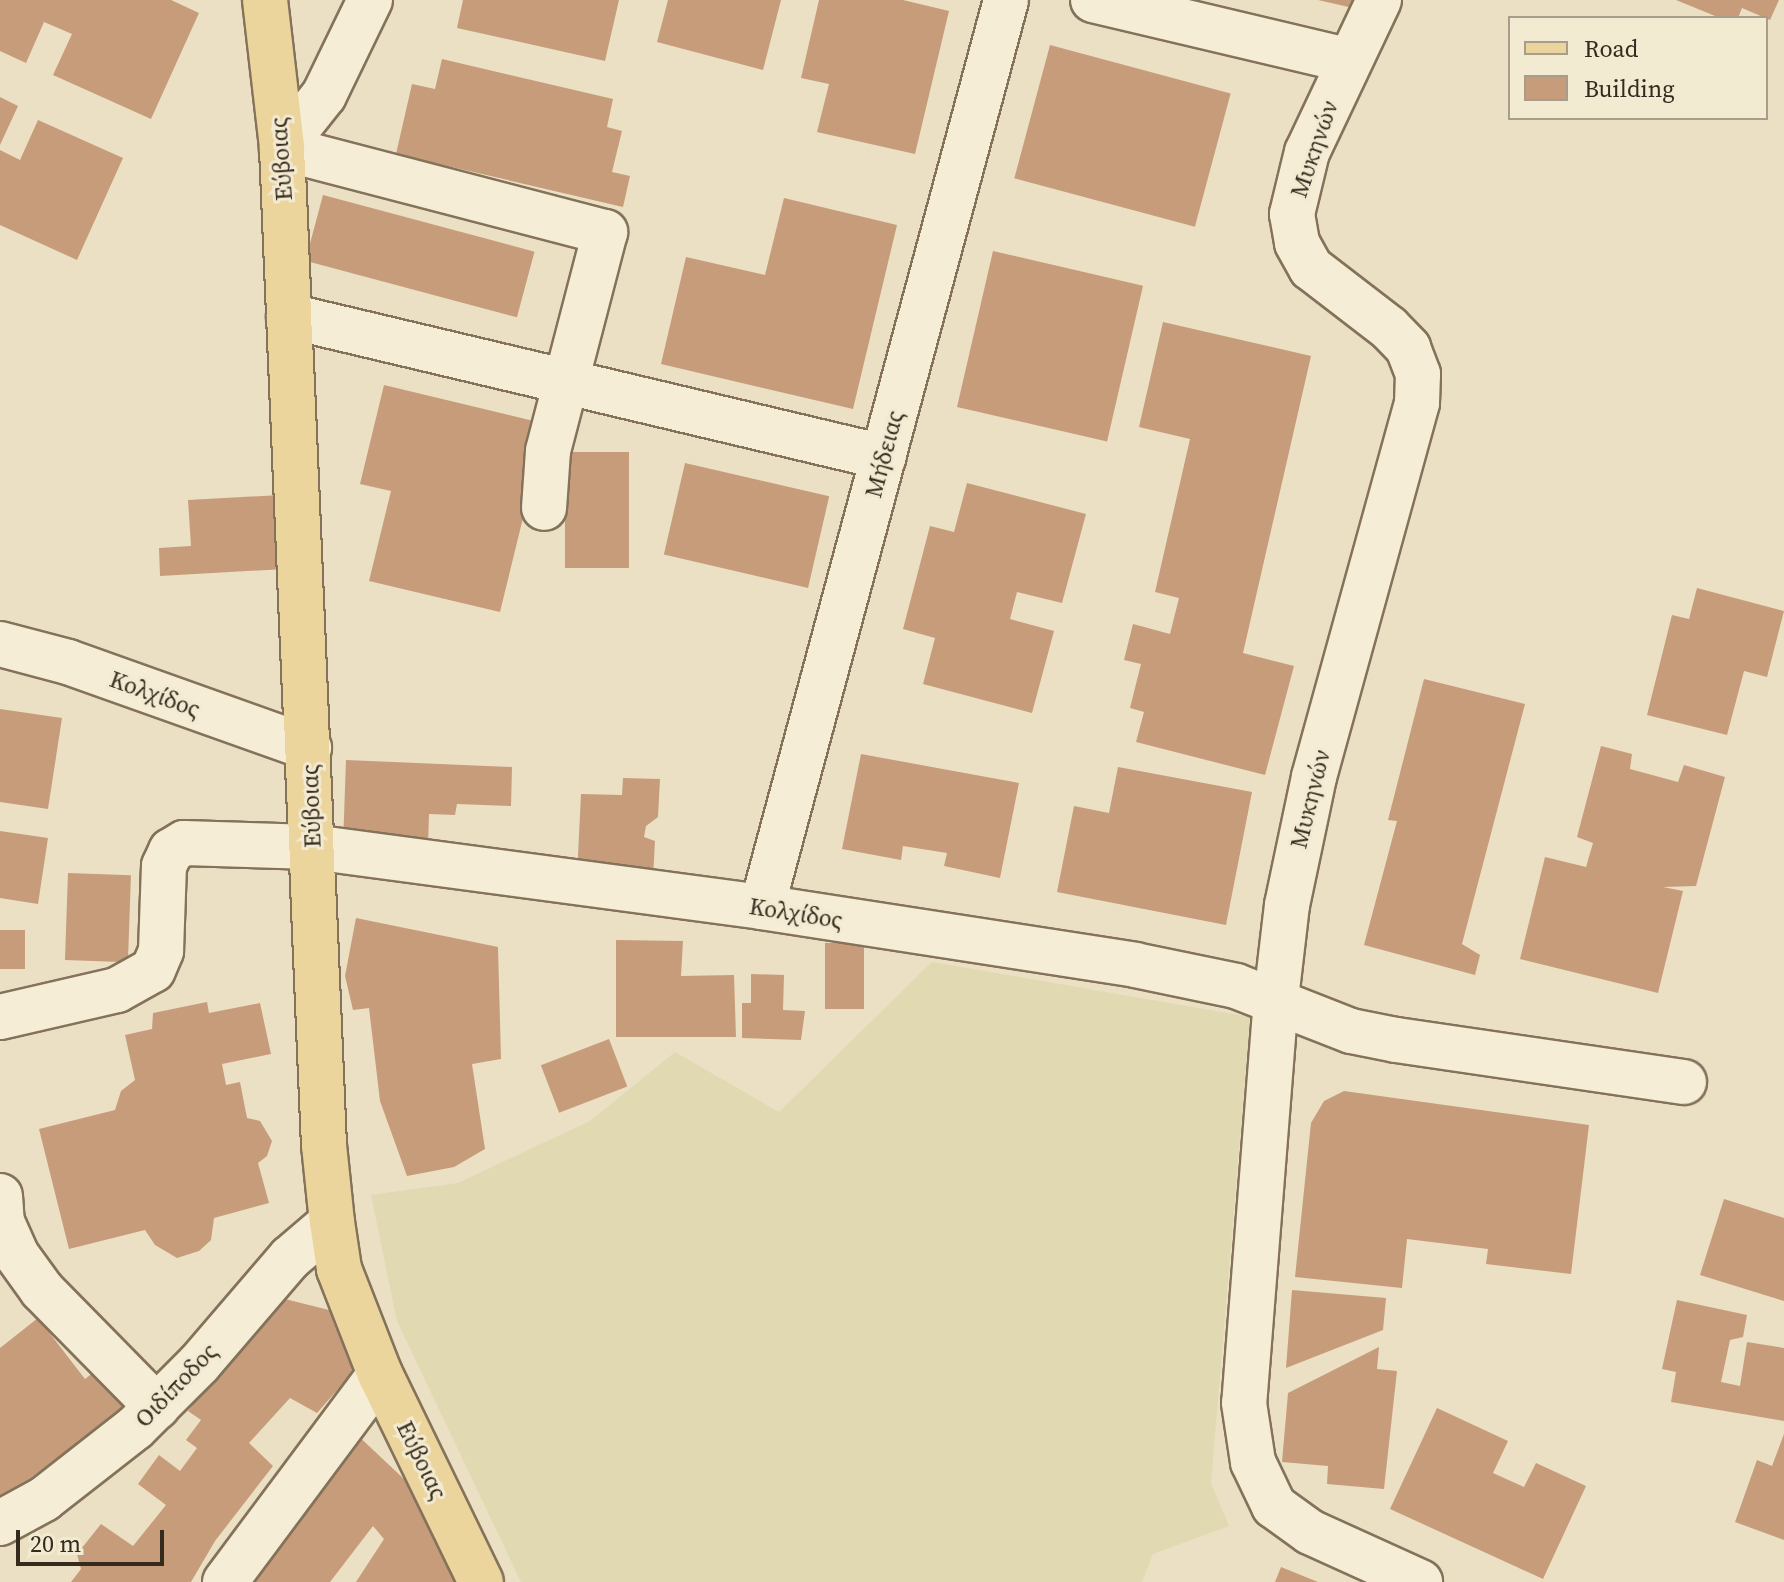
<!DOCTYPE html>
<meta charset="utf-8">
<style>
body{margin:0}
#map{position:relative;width:1784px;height:1582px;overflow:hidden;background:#ebe0c3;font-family:"Source Serif 4",serif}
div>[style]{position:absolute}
.farmland>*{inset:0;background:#e0d9b1}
.building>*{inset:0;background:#c79c7b;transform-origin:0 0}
.roads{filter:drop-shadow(2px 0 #84725b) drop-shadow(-2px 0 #84725b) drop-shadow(0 2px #84725b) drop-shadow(0 -2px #84725b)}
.minor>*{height:44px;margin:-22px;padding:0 22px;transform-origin:22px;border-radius:22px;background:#f6edd6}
.major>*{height:44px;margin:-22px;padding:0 22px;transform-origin:22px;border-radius:22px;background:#ecd59d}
span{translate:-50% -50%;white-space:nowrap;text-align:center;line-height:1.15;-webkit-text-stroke:6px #f3ead2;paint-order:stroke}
.street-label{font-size:24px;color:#352a1e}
.legend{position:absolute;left:1508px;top:16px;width:260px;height:104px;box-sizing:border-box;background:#f3ead2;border:2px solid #a79d8a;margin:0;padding:10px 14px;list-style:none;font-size:24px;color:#352a1e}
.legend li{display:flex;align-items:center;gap:16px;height:40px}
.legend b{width:40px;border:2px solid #a79d8a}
.scale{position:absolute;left:16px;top:1530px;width:148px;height:36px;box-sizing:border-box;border:4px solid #352a1e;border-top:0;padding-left:10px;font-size:24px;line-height:28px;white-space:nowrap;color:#352a1e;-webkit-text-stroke:6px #f3ead2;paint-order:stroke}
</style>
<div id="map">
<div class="farmland">
<i style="clip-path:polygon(932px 962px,1250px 1017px,1211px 1483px,1229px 1526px,1153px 1554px,1142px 1582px,521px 1582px,397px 1321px,371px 1195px,458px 1183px,590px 1121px,675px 1052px,779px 1112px)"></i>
</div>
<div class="building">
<i style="clip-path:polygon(0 0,171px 0,199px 13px,151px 119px,53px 75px,72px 34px,44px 22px,26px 63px,0 51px)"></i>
<i style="clip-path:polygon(463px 0,619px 0,605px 61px,457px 28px)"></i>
<i style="clip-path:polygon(668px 0,781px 0,763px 70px,657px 42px)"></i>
<i style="clip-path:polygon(819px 0,903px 0,949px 11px,915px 154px,817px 132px,829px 84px,801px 78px)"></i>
<i style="clip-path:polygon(1318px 0,1357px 0,1353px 8px)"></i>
<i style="clip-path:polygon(1676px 0,1779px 0,1770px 20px,1742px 8px,1738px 18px,1720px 18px)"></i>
<i style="left:1050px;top:45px;width:187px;height:138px;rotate:15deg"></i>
<i style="clip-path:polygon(442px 59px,613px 99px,607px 127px,622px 131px,612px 172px,630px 176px,623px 207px,396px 154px,412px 84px,435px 89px)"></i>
<i style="clip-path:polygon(0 97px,18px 106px,0 145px)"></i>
<i style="clip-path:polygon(38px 120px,123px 158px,77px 260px,0 225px,0 150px,20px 160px)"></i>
<i style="left:323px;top:195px;width:219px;height:68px;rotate:15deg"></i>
<i style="clip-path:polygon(784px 198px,897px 225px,853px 409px,661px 364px,686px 257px,765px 275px)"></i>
<i style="left:993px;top:251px;width:154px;height:160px;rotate:13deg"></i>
<i style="clip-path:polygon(1163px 322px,1311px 356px,1243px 653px,1294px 666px,1265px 775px,1136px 742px,1144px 712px,1130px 708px,1141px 664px,1124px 660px,1133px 624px,1170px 634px,1179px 598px,1155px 592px,1190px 439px,1139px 427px)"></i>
<i style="clip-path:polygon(384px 385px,546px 424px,500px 612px,369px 581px,391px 491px,360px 484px)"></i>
<i style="left:565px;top:452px;width:64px;height:116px"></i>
<i style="left:685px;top:463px;width:148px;height:94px;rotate:13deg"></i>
<i style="clip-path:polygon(967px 483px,1086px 514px,1062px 603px,1017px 592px,1010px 619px,1054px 631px,1032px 713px,923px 684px,935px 638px,903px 629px,930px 526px,954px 532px)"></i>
<i style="clip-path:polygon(281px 495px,285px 569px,160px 576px,159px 548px,191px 546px,188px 500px)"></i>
<i style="clip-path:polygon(1697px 588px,1784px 611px,1767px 677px,1744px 671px,1727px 735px,1647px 715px,1672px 615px,1689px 619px)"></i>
<i style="clip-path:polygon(1424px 679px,1525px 704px,1462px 944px,1480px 955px,1475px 975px,1364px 945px,1397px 821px,1388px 820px)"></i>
<i style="clip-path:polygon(0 709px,62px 718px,48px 809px,0 802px)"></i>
<i style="clip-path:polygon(1601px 746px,1632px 754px,1630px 769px,1678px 782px,1684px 765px,1725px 777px,1696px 886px,1663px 887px,1683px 891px,1658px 993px,1520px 959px,1545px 857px,1586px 867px,1593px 843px,1577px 837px)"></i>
<i style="clip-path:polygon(861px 754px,1019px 783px,1000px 878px,944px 866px,947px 853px,903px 846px,901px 860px,842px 849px)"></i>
<i style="clip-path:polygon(346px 760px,512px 767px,511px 806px,457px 804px,455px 815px,429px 814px,428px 847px,343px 845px)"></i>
<i style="clip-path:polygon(1118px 767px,1252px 792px,1226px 925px,1057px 892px,1074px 806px,1109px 813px)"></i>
<i style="clip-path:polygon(623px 778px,660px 779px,658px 817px,646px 826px,644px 837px,655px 841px,653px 878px,577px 876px,581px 794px,622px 795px)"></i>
<i style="clip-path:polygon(0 831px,48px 838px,38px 904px,0 898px)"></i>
<i style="left:68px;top:873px;width:63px;height:87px;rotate:2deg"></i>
<i style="clip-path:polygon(356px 918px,498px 947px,501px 1059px,472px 1064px,485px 1149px,454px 1167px,407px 1176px,380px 1101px,369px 1008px,353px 1010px,345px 976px)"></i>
<i style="left:0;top:930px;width:25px;height:39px"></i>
<i style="clip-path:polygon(616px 940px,683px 941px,681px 976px,734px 975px,736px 1037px,616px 1037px)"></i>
<i style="left:825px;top:943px;width:39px;height:66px"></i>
<i style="clip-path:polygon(751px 974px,784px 975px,783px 1010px,805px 1011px,801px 1040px,742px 1038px,742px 1003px,751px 1003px)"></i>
<i style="clip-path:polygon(207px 1002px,209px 1013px,260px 1003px,271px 1054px,222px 1064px,226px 1085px,240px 1082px,247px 1118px,260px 1121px,272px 1141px,267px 1156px,258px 1163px,269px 1203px,214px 1218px,211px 1240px,199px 1251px,177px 1258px,155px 1245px,145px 1230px,69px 1249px,39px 1129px,115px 1110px,121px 1091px,135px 1080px,125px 1035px,152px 1029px,153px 1013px)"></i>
<i style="left:609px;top:1039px;width:51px;height:73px;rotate:69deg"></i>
<i style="clip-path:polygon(1344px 1091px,1589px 1125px,1571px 1274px,1486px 1264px,1488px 1249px,1407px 1239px,1402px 1288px,1295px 1277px,1311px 1123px,1324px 1101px)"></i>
<i style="clip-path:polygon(1724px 1199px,1784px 1218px,1784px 1301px,1700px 1275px)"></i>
<i style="clip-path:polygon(1292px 1290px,1386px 1298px,1383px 1330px,1286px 1368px)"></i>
<i style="clip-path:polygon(277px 1297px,333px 1311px,360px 1364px,317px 1413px,290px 1398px,249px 1443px,273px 1466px,215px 1541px,191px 1582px,71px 1582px,81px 1569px,77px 1554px,101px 1524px,133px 1546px,166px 1505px,138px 1484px,159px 1455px,180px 1471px,197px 1448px,186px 1440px,201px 1420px,188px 1411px)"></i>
<i style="clip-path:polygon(1677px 1300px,1747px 1315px,1743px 1337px,1730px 1340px,1721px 1382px,1740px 1386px,1747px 1342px,1784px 1348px,1784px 1421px,1671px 1402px,1676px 1372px,1662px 1369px)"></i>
<i style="clip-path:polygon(38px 1318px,85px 1379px,99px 1368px,130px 1406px,0 1500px,0 1348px)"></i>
<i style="clip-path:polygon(1379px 1347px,1377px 1369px,1397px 1371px,1384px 1489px,1327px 1484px,1328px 1466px,1282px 1462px,1288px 1393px)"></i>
<i style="clip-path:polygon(1437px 1408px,1508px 1441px,1493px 1473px,1524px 1487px,1536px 1463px,1586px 1486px,1543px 1579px,1390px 1509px)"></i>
<i style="clip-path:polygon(352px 1430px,405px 1480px,465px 1576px,461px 1582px,356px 1582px,384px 1539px,373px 1526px,330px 1582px,239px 1582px)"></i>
<i style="clip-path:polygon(1784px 1434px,1784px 1540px,1735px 1522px,1757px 1460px,1772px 1466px)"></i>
<i style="clip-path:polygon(1281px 1567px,1318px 1582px,1275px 1582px)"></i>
</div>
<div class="roads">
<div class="minor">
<i style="left:370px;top:0;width:106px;rotate:115.8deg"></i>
<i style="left:324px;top:95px;width:68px;rotate:128.4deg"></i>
<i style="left:282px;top:148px;width:334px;rotate:14.6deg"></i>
<i style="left:605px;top:232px;width:226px;rotate:104.6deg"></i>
<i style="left:548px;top:451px;width:57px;rotate:94deg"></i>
<i style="left:1093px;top:0;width:261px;rotate:13.3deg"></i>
<i style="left:1379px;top:0;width:168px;rotate:115.3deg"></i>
<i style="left:1307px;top:152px;width:64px;rotate:103.6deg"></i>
<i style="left:1292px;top:214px;width:29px;rotate:80deg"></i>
<i style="left:1297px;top:243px;width:29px;rotate:61deg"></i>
<i style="left:1311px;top:268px;width:98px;rotate:37.6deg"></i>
<i style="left:1389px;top:328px;width:28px;rotate:46deg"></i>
<i style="left:1408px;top:348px;width:28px;rotate:69deg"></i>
<i style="left:1418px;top:374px;width:29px;rotate:92deg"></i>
<i style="left:1417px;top:403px;width:388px;rotate:105.4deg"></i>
<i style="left:1314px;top:777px;width:131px;rotate:101.9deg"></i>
<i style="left:1287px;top:905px;width:95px;rotate:96.7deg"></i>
<i style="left:1276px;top:999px;width:405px;rotate:94.5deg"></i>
<i style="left:1244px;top:1403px;width:60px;rotate:81.3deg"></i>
<i style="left:1253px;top:1462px;width:49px;rotate:64.5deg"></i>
<i style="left:1274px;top:1506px;width:44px;rotate:35.8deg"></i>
<i style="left:1310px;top:1532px;width:121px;rotate:24.4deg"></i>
<i style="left:289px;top:316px;width:611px;rotate:13.35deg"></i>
<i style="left:0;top:644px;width:70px;rotate:14.8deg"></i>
<i style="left:68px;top:662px;width:256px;rotate:19.6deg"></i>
<i style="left:762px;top:907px;width:939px;rotate:-74.94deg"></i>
<i style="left:0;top:1017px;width:120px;rotate:-13deg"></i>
<i style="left:117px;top:990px;width:41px;rotate:-29.1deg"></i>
<i style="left:153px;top:970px;width:21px;rotate:-67deg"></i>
<i style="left:161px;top:951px;width:85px;rotate:-88deg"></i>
<i style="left:164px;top:866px;width:17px;rotate:-65deg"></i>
<i style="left:171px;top:851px;width:15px;rotate:-32deg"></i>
<i style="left:184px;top:843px;width:128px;rotate:1.8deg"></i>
<i style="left:312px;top:847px;width:454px;rotate:7.6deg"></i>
<i style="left:762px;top:907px;width:377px;rotate:8.8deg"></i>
<i style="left:1135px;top:965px;width:103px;rotate:11.7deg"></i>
<i style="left:1236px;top:986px;width:123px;rotate:21.4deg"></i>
<i style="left:1351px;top:1031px;width:46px;rotate:11.3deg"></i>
<i style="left:1396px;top:1040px;width:291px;rotate:8.3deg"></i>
<i style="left:0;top:1196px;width:26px;rotate:86deg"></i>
<i style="left:2px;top:1222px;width:35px;rotate:66deg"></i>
<i style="left:16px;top:1254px;width:44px;rotate:54.2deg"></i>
<i style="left:42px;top:1290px;width:164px;rotate:45.5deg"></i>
<i style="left:0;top:1523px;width:50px;rotate:-28.6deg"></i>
<i style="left:44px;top:1499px;width:115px;rotate:-38deg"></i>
<i style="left:135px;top:1428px;width:91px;rotate:-45deg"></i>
<i style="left:199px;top:1364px;width:140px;rotate:-49.4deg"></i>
<i style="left:290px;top:1258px;width:55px;rotate:-40.6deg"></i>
<i style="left:225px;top:1582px;width:259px;rotate:-53.3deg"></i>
</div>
<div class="major">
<i style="left:265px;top:0;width:149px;rotate:83.4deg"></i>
<i style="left:282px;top:148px;width:998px;rotate:87.59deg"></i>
<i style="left:324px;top:1145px;width:77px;rotate:84.1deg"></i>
<i style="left:332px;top:1222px;width:48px;rotate:81.5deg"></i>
<i style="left:339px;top:1269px;width:113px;rotate:68.7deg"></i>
<i style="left:380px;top:1374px;width:231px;rotate:64.1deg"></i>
</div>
</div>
<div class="street-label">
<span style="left:1314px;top:149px;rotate:-71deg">Μυκηνών</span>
<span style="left:281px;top:159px;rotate:-94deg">Εύβοιας</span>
<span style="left:884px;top:454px;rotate:-75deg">Μήδειας</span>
<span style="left:155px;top:694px;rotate:20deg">Κολχίδος</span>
<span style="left:1310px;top:799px;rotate:-76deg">Μυκηνών</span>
<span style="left:311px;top:806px;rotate:-92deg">Εύβοιας</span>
<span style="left:796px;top:913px;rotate:9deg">Κολχίδος</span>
<span style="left:176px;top:1385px;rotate:-46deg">Οιδίποδος</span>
<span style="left:422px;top:1460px;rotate:64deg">Εύβοιας</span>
</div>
<ul class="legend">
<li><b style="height:10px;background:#ecd59d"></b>Road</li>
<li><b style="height:22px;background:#c79c7b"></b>Building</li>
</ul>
<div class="scale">20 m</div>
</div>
